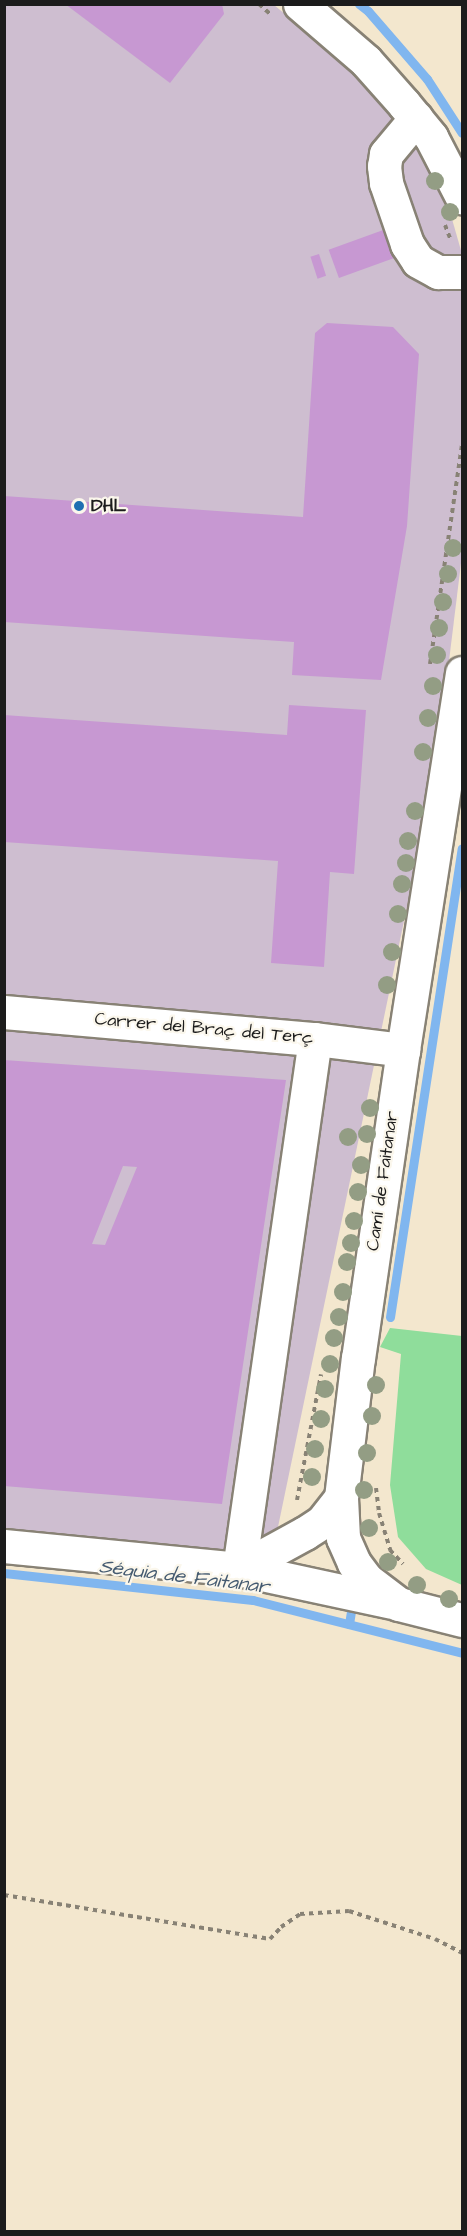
<!DOCTYPE html>
<meta charset="utf-8">
<style>
body{margin:0}
#map{position:relative;width:467px;height:2236px;overflow:hidden;background:#f3e7ce;font-family:"Architects Daughter",sans-serif}
div>[style]{position:absolute}
.industrial>*{inset:0;background:#cebed0}
.green>*{inset:0;background:#8fdd9b}
.stream>*{height:9px;margin:-4.5px;padding:0 4.5px;transform-origin:4.5px;border-radius:4.5px;background:#80b6ef}
.building>*{inset:0;background:#c798d2;transform-origin:0 0}
.path>*{height:4px;margin-top:-2px;transform-origin:0;background:repeating-linear-gradient(90deg,#888275 0 4.5px,transparent 0 9px)}
.roads{filter:drop-shadow(2px 0 #888275) drop-shadow(-2px 0 #888275) drop-shadow(0 2px #888275) drop-shadow(0 -2px #888275)}
.minor>*{height:33px;margin:-16.5px;padding:0 16.5px;transform-origin:16.5px;border-radius:16.5px;background:#fff}
.trees>*{width:18px;height:18px;margin:-9px;border-radius:50%;background:#939d84}
.dots>*{width:16px;height:16px;translate:-50% -50%;box-sizing:border-box;border:3px solid #fbf7ec;border-radius:50%}
span{translate:-50% -50%;white-space:nowrap;text-align:center;line-height:1.15;-webkit-text-stroke:4.5px #fbf7ec;paint-order:stroke}
.poi-label{font-size:18px;color:#1c1c1c;font-weight:700}
.left{translate:0 -50%;text-align:left}
.street-label{font-size:18px;color:#1c1c1c}
.water-label{font-size:20px;color:#445a70;font-style:italic}
.frame{position:absolute;inset:0;border:6px solid #1c1c1c;pointer-events:none}
</style>
<div id="map">
<div class="industrial">
<i style="clip-path:polygon(4px 5px,274px 5px,336px 56px,403px 118px,450px 212px,462px 254px,462px 555px,436px 767px,273px 1551px,5px 1561px)"></i>
</div>
<div class="green">
<i style="clip-path:polygon(390px 1328px,462px 1336px,462px 1585px,426px 1569px,398px 1537px,390px 1485px,401px 1354px,380px 1347px)"></i>
</div>
<div class="stream">
<i style="left:359px;top:4px;width:11px;rotate:38deg"></i>
<i style="left:368px;top:11px;width:90px;rotate:49.1deg"></i>
<i style="left:427px;top:79px;width:64px;rotate:57.1deg"></i>
<i style="left:390px;top:1317px;width:474px;rotate:-81.3deg"></i>
<i style="left:4px;top:1573px;width:250px;rotate:6.2deg"></i>
<i style="left:253px;top:1600px;width:216px;rotate:14.2deg"></i>
<i style="left:349px;top:1624px;width:12px;rotate:-81deg"></i>
</div>
<div class="building">
<i style="clip-path:polygon(65px 4px,222px 4px,224px 14px,170px 83px)"></i>
<i style="left:386px;top:229px;width:30px;height:61px;rotate:70deg"></i>
<i style="left:319px;top:254px;width:23px;height:9px;rotate:72deg"></i>
<i style="clip-path:polygon(327px 323px,393px 327px,419px 354px,407px 526px,381px 680px,292px 675px,294px 642px,4px 622px,4px 496px,303px 517px,315px 333px)"></i>
<i style="clip-path:polygon(289px 705px,366px 710px,354px 874px,330px 872px,324px 967px,271px 963px,278px 861px,4px 842px,4px 715px,287px 735px)"></i>
<i style="clip-path:polygon(evenodd,4px 1060px,286px 1080px,222px 1504px,4px 1486px,4px 1060px,123px 1166px,137px 1167px,105px 1245px,92px 1244px,123px 1166px)"></i>
</div>
<div class="path">
<i style="left:259px;top:4px;width:15px;rotate:42deg"></i>
<i style="left:445px;top:225px;width:17px;rotate:69deg"></i>
<i style="left:430px;top:664px;width:222px;rotate:-81.7deg"></i>
<i style="left:376px;top:1488px;width:25px;rotate:83deg"></i>
<i style="left:379px;top:1513px;width:39px;rotate:73deg"></i>
<i style="left:390px;top:1550px;width:19px;rotate:47deg"></i>
<i style="left:297px;top:1500px;width:128px;rotate:-79.2deg"></i>
<i style="left:4px;top:1895px;width:270px;rotate:9.4deg"></i>
<i style="left:270px;top:1939px;width:16px;rotate:-47deg"></i>
<i style="left:281px;top:1927px;width:23px;rotate:-34deg"></i>
<i style="left:300px;top:1914px;width:49px;rotate:-3.5deg"></i>
<i style="left:349px;top:1911px;width:90px;rotate:18deg"></i>
<i style="left:435px;top:1939px;width:30px;rotate:27deg"></i>
</div>
<div class="roads">
<div class="minor">
<i style="left:300px;top:4px;width:87px;rotate:40.8deg"></i>
<i style="left:366px;top:61px;width:57px;rotate:48.5deg"></i>
<i style="left:404px;top:104px;width:43px;rotate:50.7deg"></i>
<i style="left:431px;top:137px;width:68px;rotate:62.7deg"></i>
<i style="left:416px;top:118px;width:47px;rotate:129.8deg"></i>
<i style="left:386px;top:154px;width:12px;rotate:99deg"></i>
<i style="left:384px;top:166px;width:17px;rotate:83deg"></i>
<i style="left:386px;top:183px;width:65px;rotate:71deg"></i>
<i style="left:407px;top:244px;width:20px;rotate:57deg"></i>
<i style="left:418px;top:261px;width:23px;rotate:29deg"></i>
<i style="left:438px;top:272px;width:24px"></i>
<i style="left:462px;top:673px;width:382px;rotate:98.9deg"></i>
<i style="left:403px;top:1050px;width:310px;rotate:98.3deg"></i>
<i style="left:358px;top:1357px;width:142px;rotate:96.9deg"></i>
<i style="left:341px;top:1498px;width:40px;rotate:87.1deg"></i>
<i style="left:343px;top:1538px;width:27px;rotate:66deg"></i>
<i style="left:354px;top:1563px;width:21px;rotate:53deg"></i>
<i style="left:367px;top:1580px;width:40px;rotate:37deg"></i>
<i style="left:399px;top:1604px;width:65px;rotate:14.3deg"></i>
<i style="left:4px;top:1012px;width:312px;rotate:5deg"></i>
<i style="left:315px;top:1039px;width:89px;rotate:7.1deg"></i>
<i style="left:4px;top:1546px;width:236px;rotate:5.6deg"></i>
<i style="left:239px;top:1569px;width:156px;rotate:12.2deg"></i>
<i style="left:239px;top:1569px;width:535px;rotate:-81.84deg"></i>
<i style="left:239px;top:1569px;width:75px;rotate:-28.6deg"></i>
<i style="left:305px;top:1533px;width:20px;rotate:-33deg"></i>
<i style="left:322px;top:1522px;width:31px;rotate:-52deg"></i>
</div>
</div>
<div class="trees">
<i style="left:435px;top:181px"></i>
<i style="left:450px;top:212px"></i>
<i style="left:453px;top:548px"></i>
<i style="left:448px;top:574px"></i>
<i style="left:443px;top:602px"></i>
<i style="left:439px;top:628px"></i>
<i style="left:437px;top:655px"></i>
<i style="left:433px;top:686px"></i>
<i style="left:428px;top:718px"></i>
<i style="left:423px;top:752px"></i>
<i style="left:415px;top:811px"></i>
<i style="left:408px;top:841px"></i>
<i style="left:406px;top:863px"></i>
<i style="left:402px;top:884px"></i>
<i style="left:398px;top:914px"></i>
<i style="left:392px;top:952px"></i>
<i style="left:387px;top:985px"></i>
<i style="left:370px;top:1108px"></i>
<i style="left:367px;top:1134px"></i>
<i style="left:348px;top:1137px"></i>
<i style="left:361px;top:1165px"></i>
<i style="left:358px;top:1192px"></i>
<i style="left:354px;top:1221px"></i>
<i style="left:351px;top:1243px"></i>
<i style="left:347px;top:1262px"></i>
<i style="left:343px;top:1292px"></i>
<i style="left:339px;top:1317px"></i>
<i style="left:334px;top:1338px"></i>
<i style="left:330px;top:1364px"></i>
<i style="left:376px;top:1385px"></i>
<i style="left:325px;top:1389px"></i>
<i style="left:372px;top:1416px"></i>
<i style="left:321px;top:1419px"></i>
<i style="left:315px;top:1449px"></i>
<i style="left:367px;top:1453px"></i>
<i style="left:312px;top:1477px"></i>
<i style="left:364px;top:1490px"></i>
<i style="left:369px;top:1528px"></i>
<i style="left:388px;top:1562px"></i>
<i style="left:417px;top:1585px"></i>
<i style="left:449px;top:1599px"></i>
</div>
<div class="dots">
<i style="left:79px;top:506px;background:#1f6fb2"></i>
</div>
<div class="poi-label">
<span class="left" style="left:91px;top:506px">DHL</span>
</div>
<div class="street-label">
<span style="left:204px;top:1029px;rotate:5deg">Carrer del Braç del Terç</span>
<span style="left:383px;top:1181px;rotate:-82deg">Camí de Faitanar</span>
</div>
<div class="water-label">
<span style="left:184px;top:1577px;rotate:7deg">Séquia de Faitanar</span>
</div>
<div class="frame"></div>
</div>
